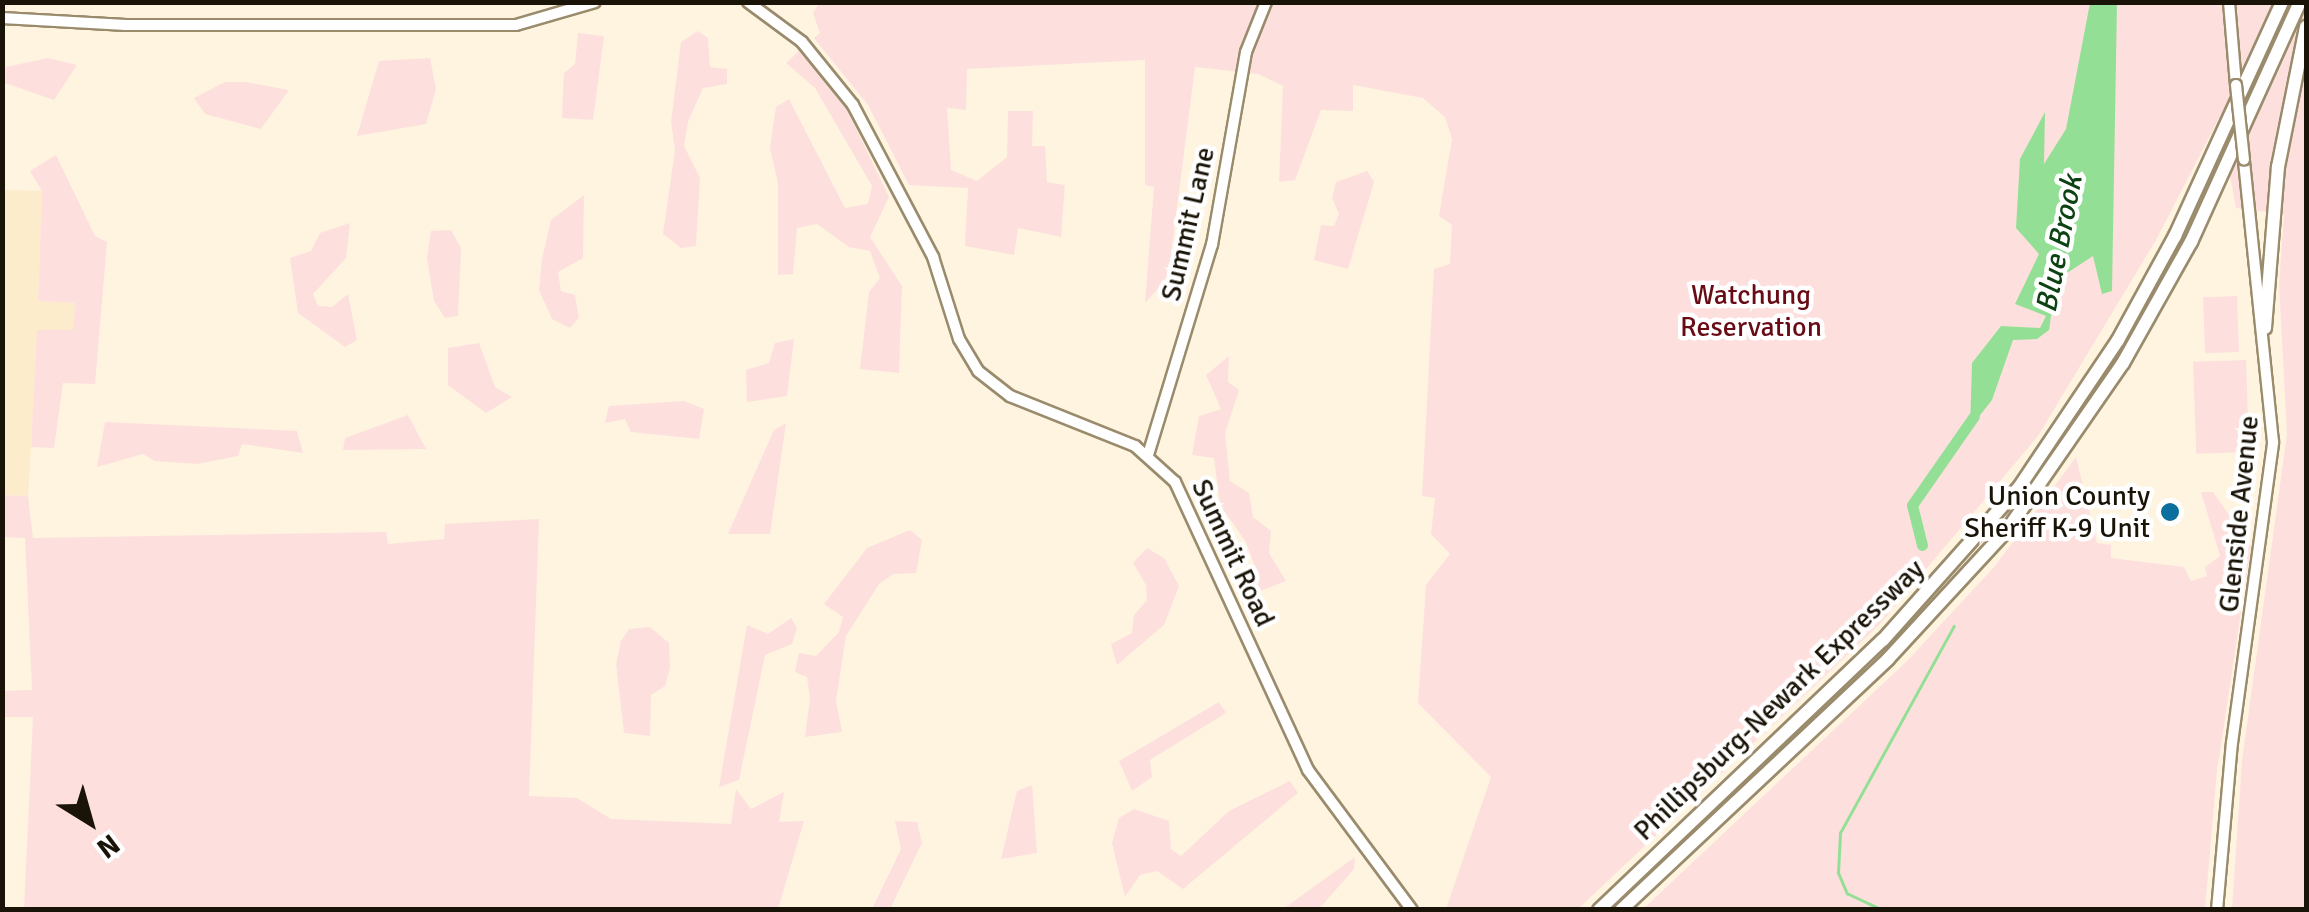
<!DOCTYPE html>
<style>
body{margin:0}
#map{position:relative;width:2309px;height:912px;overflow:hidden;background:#fef4e0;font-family:Signika,sans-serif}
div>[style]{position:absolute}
.built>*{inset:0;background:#fceccc}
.green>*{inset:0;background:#fde0de;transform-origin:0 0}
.water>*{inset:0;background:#94df96}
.stream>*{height:2.5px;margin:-1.25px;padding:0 1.25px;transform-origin:1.25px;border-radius:1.25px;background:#94df96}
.river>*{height:11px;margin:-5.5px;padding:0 5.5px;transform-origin:5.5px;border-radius:5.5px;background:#94df96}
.roads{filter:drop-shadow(2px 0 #9a8b6c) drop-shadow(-2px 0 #9a8b6c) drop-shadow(0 2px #9a8b6c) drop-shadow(0 -2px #9a8b6c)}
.secondary>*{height:10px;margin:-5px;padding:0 5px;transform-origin:5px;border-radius:5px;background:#fff}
.highway>*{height:12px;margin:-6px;padding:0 6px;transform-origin:6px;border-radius:6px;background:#fff}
.bridges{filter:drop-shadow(2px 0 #9a8b6c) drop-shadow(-2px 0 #9a8b6c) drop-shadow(0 2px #9a8b6c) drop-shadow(0 -2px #9a8b6c)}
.secondary-bridge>*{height:10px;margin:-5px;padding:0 5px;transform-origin:5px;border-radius:5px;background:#fff}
.dots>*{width:28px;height:28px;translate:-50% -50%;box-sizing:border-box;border:5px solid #fff;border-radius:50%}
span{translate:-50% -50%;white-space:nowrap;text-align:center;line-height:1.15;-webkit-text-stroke:9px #fff;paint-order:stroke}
.street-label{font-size:28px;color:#1a1408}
.park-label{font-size:28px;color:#690b15}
.poi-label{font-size:28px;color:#1a1408}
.right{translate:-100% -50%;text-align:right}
.water-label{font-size:30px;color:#0d4213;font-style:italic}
.frame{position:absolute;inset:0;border:5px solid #1a1408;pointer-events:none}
.north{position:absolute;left:40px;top:772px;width:100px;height:100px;-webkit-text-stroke:8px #fff;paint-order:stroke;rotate:143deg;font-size:28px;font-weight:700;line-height:40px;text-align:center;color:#1a1408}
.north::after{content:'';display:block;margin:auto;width:35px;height:45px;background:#1a1408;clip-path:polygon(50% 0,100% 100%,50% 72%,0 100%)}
</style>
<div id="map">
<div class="built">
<i style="clip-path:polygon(3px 190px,42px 191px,38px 300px,75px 303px,73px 331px,38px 331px,28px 496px,3px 495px)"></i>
</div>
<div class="green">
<i style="clip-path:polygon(820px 2px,2306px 3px,2306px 909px,2232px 909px,2242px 761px,2287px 434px,2279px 284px,2284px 214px,2236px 208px,2219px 118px,2156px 240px,2038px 436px,1880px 624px,1578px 909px,1446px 909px,1491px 777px,1418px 703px,1426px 585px,1450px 554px,1431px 534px,1435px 498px,1422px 496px,1434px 269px,1450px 264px,1452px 225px,1439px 216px,1452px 139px,1445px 117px,1423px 98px,1353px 85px,1353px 111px,1321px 110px,1295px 180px,1279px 182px,1283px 86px,1258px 74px,1195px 67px,1168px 278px,1145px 303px,1154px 187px,1145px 185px,1145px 60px,967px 69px,966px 110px,947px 108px,951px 170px,977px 181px,1007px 157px,1008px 111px,1033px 111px,1032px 146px,1045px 146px,1047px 182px,1065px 185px,1061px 237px,1018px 228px,1014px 255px,965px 246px,968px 188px,909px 185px,868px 105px,814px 38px,820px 33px,813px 13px)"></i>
<i style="clip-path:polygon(698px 31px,708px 38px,710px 67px,727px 69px,727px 84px,703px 88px,688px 122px,684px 146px,700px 178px,696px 246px,681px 248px,663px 234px,675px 150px,671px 122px,681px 42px)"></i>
<i style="clip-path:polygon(578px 33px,604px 36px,593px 120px,562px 118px,564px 73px,575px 64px)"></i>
<i style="clip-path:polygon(799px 51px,840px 95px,889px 197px,870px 237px,902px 286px,899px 373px,860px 369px,869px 292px,880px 278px,870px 251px,849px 247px,817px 224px,797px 228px,793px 274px,778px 275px,778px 183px,770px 148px,776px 107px,789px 99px,845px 208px,868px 204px,872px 186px,815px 88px,786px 63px)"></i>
<i style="clip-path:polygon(48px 58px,77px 65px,54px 100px,5px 83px,6px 67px)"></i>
<i style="clip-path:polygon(430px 58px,436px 89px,426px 124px,357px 136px,379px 61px)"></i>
<i style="clip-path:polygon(225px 82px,246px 82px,289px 90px,261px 129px,205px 114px,194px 98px)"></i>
<i style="clip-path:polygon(56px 155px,95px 236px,107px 242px,95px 384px,63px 383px,54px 448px,31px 447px,37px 330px,73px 330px,75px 303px,38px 301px,42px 191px,30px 171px)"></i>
<i style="clip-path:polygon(1367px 171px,1374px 182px,1348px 269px,1314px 260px,1321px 225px,1334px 226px,1339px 214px,1332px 198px,1336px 182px)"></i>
<i style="clip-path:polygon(584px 195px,583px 258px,558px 272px,561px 291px,575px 295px,579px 318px,570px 328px,552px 319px,539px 290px,542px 259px,551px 220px)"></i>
<i style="clip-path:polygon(350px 223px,346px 258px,313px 294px,318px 306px,332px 307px,348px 294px,357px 340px,345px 347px,298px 313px,290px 258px,311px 251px,320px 233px)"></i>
<i style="clip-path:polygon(451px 230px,461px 248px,458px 316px,445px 318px,434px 301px,427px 258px,431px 231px)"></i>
<i style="left:2237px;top:296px;width:56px;height:34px;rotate:88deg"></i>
<i style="clip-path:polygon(794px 339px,787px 396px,747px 402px,746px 370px,769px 363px,775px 343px)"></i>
<i style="clip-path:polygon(479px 343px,495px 387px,512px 397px,486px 413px,448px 385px,448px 348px)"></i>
<i style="clip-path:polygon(1229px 356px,1228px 382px,1239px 390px,1225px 433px,1230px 481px,1249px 493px,1253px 517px,1271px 531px,1269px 553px,1286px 581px,1245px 597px,1254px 564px,1246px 542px,1220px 505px,1214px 458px,1192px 455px,1199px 416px,1221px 409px,1206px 375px)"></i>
<i style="left:2246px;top:360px;width:92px;height:53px;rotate:88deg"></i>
<i style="clip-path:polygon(684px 401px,704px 409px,699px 439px,631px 432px,625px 419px,605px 423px,609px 406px)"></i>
<i style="clip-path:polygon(408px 415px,426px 449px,343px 450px,345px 438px)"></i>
<i style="clip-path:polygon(105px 422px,297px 431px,303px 453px,242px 444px,238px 456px,197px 464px,155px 461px,143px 454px,97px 467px)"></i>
<i style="clip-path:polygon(786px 423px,770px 534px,728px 534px,774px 430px)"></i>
<i style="clip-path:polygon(2076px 457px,2097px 543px,2111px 545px,2111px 558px,2184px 567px,2191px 581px,2207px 576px,2205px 567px,2220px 556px,2201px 492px,2213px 492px,2251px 546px,2217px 771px,2205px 909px,1643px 909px,1906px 662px,1995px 566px)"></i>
<i style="clip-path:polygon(3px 495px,28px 496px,33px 538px,386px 532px,388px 544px,444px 539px,445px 524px,539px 519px,529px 796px,577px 798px,611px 819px,731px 824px,736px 789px,751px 809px,784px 792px,779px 822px,804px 821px,778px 909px,24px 909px,33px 717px,3px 717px,2px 691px,32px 690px,25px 538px,3px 537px)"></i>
<i style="clip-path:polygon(910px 530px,922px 540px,916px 573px,893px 574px,879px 584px,846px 636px,836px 701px,842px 732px,805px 737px,810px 698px,807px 677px,795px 672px,799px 653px,816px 656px,839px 632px,843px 617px,824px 604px,867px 548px)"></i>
<i style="clip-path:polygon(1147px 548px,1164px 558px,1179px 586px,1164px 625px,1117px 665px,1111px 644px,1132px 633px,1134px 615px,1147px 600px,1146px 585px,1133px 563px)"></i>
<i style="clip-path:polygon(791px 618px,797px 628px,792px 644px,765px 655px,739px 780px,719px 787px,747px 625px,768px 634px)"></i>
<i style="clip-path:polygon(650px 627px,669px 643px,670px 668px,665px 686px,651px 695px,650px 736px,624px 733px,616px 664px,621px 641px,629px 629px)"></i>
<i style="clip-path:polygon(1219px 702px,1226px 713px,1150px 760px,1152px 777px,1132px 791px,1119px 761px)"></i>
<i style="clip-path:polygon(1290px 781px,1298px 793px,1183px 889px,1157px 871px,1140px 875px,1125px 897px,1112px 843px,1119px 818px,1134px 809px,1169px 821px,1171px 849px,1181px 856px,1229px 811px)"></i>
<i style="clip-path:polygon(1032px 785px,1037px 853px,1001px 859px,1017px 791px)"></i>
<i style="clip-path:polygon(895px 821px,917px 822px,922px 843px,890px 909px,872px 909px,901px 849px)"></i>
<i style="clip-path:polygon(1355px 857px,1354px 869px,1319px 909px,1283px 909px)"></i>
</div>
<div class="water">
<i style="clip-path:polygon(2090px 3px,2117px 3px,2112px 291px,2102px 294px,2093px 256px,2067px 273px,2067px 253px,2060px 254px,2049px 330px,2037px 339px,2013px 340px,1992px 400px,1970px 428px,1972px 363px,2001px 326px,2040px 328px,2046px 316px,2015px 304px,2039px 254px,2016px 228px,2020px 159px,2045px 112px,2044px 164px,2066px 129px)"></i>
</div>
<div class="stream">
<i style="left:1882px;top:910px;width:38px;rotate:-155deg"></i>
<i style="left:1847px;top:894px;width:23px;rotate:-113deg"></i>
<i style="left:1838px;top:873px;width:40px;rotate:-87.1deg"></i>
<i style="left:1840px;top:833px;width:236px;rotate:-61.2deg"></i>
</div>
<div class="river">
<i style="left:1922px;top:545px;width:41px;rotate:-104deg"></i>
<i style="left:1912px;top:505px;width:108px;rotate:-55.1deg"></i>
</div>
<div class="roads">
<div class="secondary">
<i style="left:748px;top:2px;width:67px;rotate:36.5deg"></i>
<i style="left:802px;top:42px;width:81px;rotate:51deg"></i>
<i style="left:853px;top:105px;width:172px;rotate:62.2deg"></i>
<i style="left:933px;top:257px;width:86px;rotate:72.4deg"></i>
<i style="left:959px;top:339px;width:37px;rotate:59deg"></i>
<i style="left:978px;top:371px;width:41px;rotate:38deg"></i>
<i style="left:1010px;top:396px;width:135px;rotate:21.8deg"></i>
<i style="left:1135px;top:446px;width:54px;rotate:42deg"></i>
<i style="left:1175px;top:482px;width:317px;rotate:65.2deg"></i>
<i style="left:1308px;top:770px;width:174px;rotate:53.4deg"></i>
<i style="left:2229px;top:2px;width:83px;rotate:85.2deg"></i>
<i style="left:2px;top:18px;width:124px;rotate:3.2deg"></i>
<i style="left:126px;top:25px;width:390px"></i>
<i style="left:516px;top:25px;width:82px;rotate:-16.2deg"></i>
<i style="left:1148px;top:455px;width:220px;rotate:-73.1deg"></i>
<i style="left:1212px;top:245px;width:196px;rotate:-80deg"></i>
<i style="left:1246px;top:52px;width:54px;rotate:-68.2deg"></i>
<i style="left:2217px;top:910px;width:168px;rotate:-84.9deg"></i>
<i style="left:2232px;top:743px;width:304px;rotate:-82.2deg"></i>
<i style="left:2273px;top:442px;width:283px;rotate:-95.9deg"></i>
</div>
<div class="highway">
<i style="left:2265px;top:328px;width:162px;rotate:-85.4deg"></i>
<i style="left:2278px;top:167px;width:143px;rotate:-78.7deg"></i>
<i style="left:1599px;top:910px;width:392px;rotate:-43.6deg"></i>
<i style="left:1883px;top:640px;width:206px;rotate:-48.3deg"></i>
<i style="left:2020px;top:486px;width:176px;rotate:-56.1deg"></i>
<i style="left:2118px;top:340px;width:119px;rotate:-61.3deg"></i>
<i style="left:2175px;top:236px;width:257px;rotate:-65.4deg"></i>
<i style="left:1621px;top:910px;width:366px;rotate:-43.2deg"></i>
<i style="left:1888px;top:659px;width:177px;rotate:-47.3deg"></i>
<i style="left:2008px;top:529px;width:202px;rotate:-55.3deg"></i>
<i style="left:2123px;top:363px;width:139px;rotate:-60.7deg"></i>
<i style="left:2191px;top:242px;width:264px;rotate:-65.6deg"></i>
</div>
</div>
<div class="bridges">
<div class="secondary-bridge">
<i style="left:2236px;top:85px;width:75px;rotate:83.9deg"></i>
</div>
</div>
<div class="dots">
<i style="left:2170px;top:512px;background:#0b6f9d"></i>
</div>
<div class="street-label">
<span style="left:1188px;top:224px;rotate:-77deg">Summit Lane</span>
<span style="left:2239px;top:514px;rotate:-84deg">Glenside Avenue</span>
<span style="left:1233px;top:553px;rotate:65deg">Summit Road</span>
<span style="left:1779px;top:700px;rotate:-44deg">Phillipsburg-Newark Expressway</span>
</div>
<div class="park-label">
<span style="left:1751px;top:311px">Watchung<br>Reservation</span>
</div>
<div class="poi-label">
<span class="right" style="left:2150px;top:512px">Union County<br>Sheriff K-9 Unit</span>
</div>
<div class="water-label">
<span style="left:2060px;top:244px;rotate:-79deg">Blue Brook</span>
</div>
<div class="frame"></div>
<div class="north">N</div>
</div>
